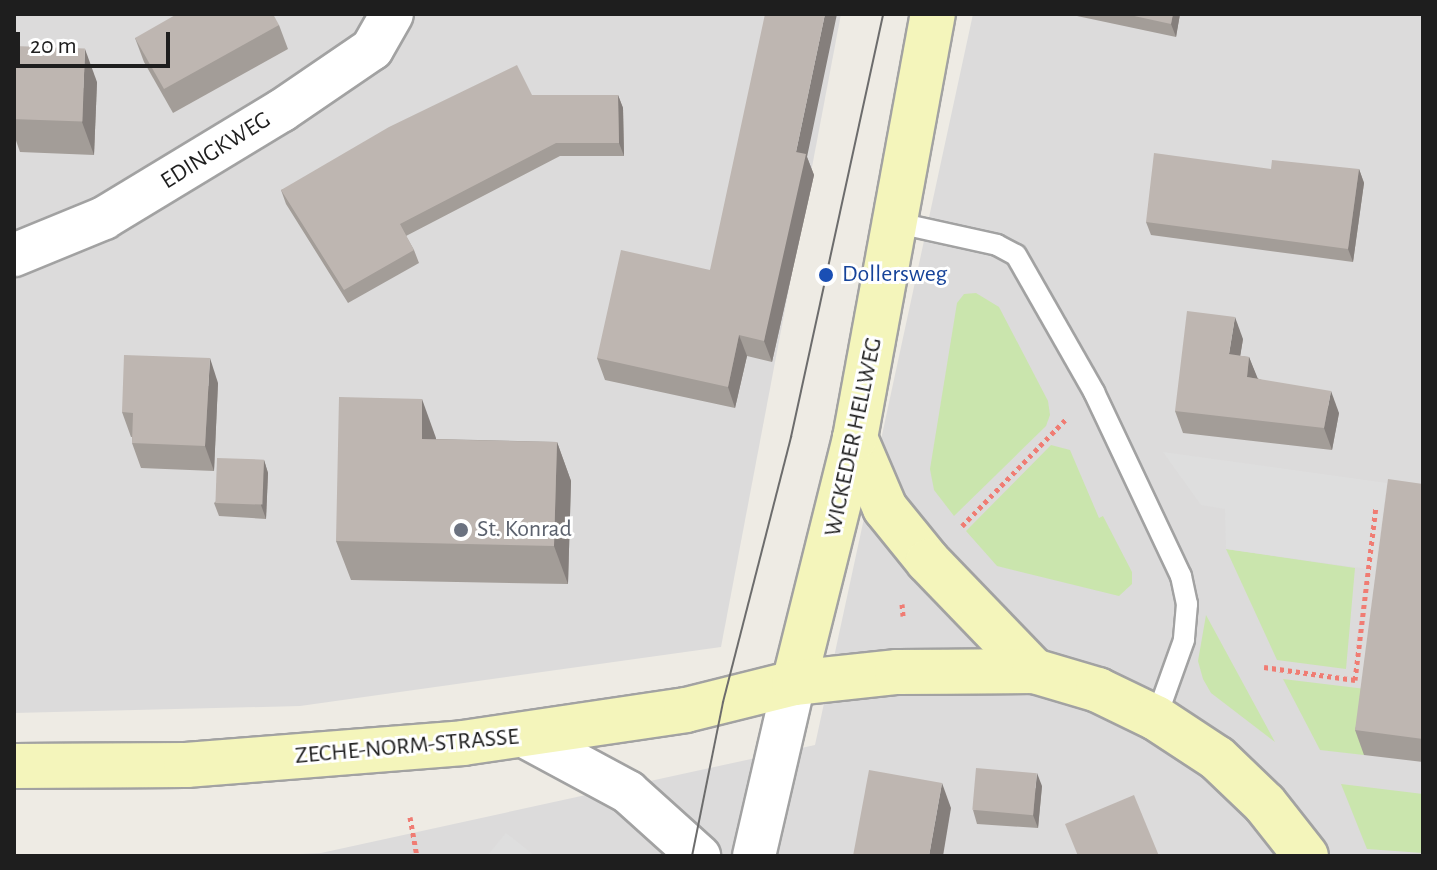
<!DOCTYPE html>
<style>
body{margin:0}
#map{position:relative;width:1437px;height:870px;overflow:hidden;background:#eeebe4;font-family:"Alegreya Sans",sans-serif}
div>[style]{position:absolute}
.residential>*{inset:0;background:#dcdbdb}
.grass>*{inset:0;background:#cae5ad}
.parking>*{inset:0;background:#dedede}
.path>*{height:5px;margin-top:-2.5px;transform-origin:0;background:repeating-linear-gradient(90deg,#f07c73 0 4px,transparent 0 8px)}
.roads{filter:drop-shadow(2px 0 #a2a2a2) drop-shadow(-2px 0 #a2a2a2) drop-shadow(0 2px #a2a2a2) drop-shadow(0 -2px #a2a2a2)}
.service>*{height:20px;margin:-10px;padding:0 10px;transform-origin:10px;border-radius:10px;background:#fff}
.minor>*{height:42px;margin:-21px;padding:0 21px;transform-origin:21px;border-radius:21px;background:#fff}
.secondary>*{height:44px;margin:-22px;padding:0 22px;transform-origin:22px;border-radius:22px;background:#f4f5bb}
.tram>*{height:2px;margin:-1px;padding:0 1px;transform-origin:1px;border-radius:1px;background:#6c6c6c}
.wall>*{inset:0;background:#a39d98}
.shaded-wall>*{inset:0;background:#857f7c}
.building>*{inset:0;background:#beb6b1;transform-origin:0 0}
.dots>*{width:22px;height:22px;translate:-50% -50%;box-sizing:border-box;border:4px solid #fff;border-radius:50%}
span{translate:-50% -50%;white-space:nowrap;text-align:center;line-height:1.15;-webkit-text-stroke:6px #fff;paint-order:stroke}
.street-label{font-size:24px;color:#1e1e1e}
.transit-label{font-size:24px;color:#164399}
.left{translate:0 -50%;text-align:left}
.worship-label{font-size:24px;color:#5b616d}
.frame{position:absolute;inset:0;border:16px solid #1e1e1e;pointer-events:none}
.scale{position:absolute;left:16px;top:32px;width:154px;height:36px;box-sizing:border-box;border:4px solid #1e1e1e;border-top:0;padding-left:10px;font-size:24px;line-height:28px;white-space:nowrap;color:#1e1e1e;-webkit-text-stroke:6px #fff;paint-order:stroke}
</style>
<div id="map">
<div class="residential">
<i style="clip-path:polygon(14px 14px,841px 14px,721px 647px,300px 706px,14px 713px)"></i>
<i style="clip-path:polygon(973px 14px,1423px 14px,1423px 856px,259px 856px,321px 853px,815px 745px)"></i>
</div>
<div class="grass">
<i style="clip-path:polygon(976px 293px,999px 307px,1048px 401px,1050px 415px,1046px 426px,954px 516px,934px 490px,930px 469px,957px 303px,964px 294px)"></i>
<i style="clip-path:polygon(1051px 445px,1070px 450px,1099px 518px,1103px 516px,1132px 572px,1132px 584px,1119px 596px,997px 566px,966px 531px)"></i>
<i style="clip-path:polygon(1226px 549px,1355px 568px,1346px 669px,1277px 660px)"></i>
<i style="clip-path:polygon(1206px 615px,1275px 742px,1211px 693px,1203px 679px,1198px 661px)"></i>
<i style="clip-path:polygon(1283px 679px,1374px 690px,1364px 755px,1320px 750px)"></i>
<i style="clip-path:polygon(1341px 784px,1423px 794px,1423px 853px,1367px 849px)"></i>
</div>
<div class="parking">
<i style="clip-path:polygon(1163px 452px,1387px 483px,1375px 570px,1226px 549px,1225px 509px,1201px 505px)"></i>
<i style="clip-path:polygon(506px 833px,535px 856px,487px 856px)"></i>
</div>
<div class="path">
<i style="left:962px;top:526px;width:151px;rotate:-45.8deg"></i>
<i style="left:902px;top:604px;width:12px;rotate:85deg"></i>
<i style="left:1264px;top:667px;width:92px;rotate:8.1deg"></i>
<i style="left:1355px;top:680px;width:174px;rotate:-83.1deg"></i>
<i style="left:410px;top:817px;width:40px;rotate:80deg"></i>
</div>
<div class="roads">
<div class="service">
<i style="left:898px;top:223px;width:101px;rotate:12.5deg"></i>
<i style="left:997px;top:245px;width:21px;rotate:28deg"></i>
<i style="left:1016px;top:255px;width:158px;rotate:60.3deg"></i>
<i style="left:1094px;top:392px;width:204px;rotate:64.7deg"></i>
<i style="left:1181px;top:576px;width:29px;rotate:78deg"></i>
<i style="left:1187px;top:604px;width:36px;rotate:95deg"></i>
<i style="left:1184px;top:640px;width:83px;rotate:109.7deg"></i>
</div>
<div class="minor">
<i style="left:14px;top:255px;width:97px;rotate:-22.3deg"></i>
<i style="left:104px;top:218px;width:207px;rotate:-31.2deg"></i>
<i style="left:281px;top:111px;width:110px;rotate:-34.3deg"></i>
<i style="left:372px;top:49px;width:40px;rotate:-60.3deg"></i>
<i style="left:526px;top:737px;width:116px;rotate:28.3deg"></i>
<i style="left:628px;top:792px;width:96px;rotate:42deg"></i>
<i style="left:754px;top:856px;width:178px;rotate:-77deg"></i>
</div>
<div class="secondary">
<i style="left:855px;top:438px;width:76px;rotate:66.8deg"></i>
<i style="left:885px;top:508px;width:68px;rotate:50.9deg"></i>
<i style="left:928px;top:561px;width:153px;rotate:46.1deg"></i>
<i style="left:794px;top:683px;width:252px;rotate:-76deg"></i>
<i style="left:855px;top:438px;width:431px;rotate:-79.6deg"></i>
<i style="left:14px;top:766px;width:172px;rotate:-0.3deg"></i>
<i style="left:186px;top:765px;width:278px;rotate:-4.5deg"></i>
<i style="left:463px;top:743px;width:225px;rotate:-8.4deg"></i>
<i style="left:686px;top:710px;width:111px;rotate:-14deg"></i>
<i style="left:794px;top:683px;width:104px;rotate:-6.1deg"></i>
<i style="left:897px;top:672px;width:137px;rotate:-0.4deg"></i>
<i style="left:1034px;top:671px;width:67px;rotate:16.5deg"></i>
<i style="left:1098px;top:690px;width:64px;rotate:25.8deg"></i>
<i style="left:1156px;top:718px;width:73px;rotate:33.3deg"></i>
<i style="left:1217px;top:758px;width:66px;rotate:43.8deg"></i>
<i style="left:1265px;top:804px;width:66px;rotate:51.7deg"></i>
</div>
</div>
<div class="tram">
<i style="left:692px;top:856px;width:157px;rotate:-78.6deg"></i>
<i style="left:723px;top:702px;width:274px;rotate:-75.6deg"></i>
<i style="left:791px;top:437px;width:433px;rotate:-77.7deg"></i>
</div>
<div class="wall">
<i style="clip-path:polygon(1076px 14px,1180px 14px,1176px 37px,1077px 16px)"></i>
<i style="clip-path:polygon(279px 25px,288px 49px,173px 113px,144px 62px,135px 38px)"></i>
<i style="clip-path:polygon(97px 82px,94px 155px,20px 152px,14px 135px,14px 119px)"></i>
<i style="clip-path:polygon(532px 95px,618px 95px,623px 108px,624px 156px,560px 156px,406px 236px,414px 250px,419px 263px,348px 303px,286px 204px,281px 190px)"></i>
<i style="clip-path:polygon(807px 157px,814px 175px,772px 362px,747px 356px,735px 408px,605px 380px,597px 358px,710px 270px)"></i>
<i style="clip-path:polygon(1271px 169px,1359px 169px,1364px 183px,1353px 262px,1151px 235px,1146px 222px)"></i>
<i style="clip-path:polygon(1243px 339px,1240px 356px,1249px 357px,1257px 378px,1339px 413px,1332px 450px,1183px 433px,1175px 411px)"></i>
<i style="clip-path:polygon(218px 383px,214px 471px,141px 468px,132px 443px,132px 437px,131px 437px,122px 412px)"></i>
<i style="clip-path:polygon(436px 438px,436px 439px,557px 442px,571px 481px,568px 584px,351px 580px,336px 541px)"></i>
<i style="clip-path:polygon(264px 460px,268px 473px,266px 519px,219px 516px,214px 503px)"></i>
<i style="clip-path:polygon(1423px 484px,1423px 762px,1364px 755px,1355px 730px)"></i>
<i style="clip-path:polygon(1042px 786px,1038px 828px,977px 824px,973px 810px)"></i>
</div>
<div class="shaded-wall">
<i style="clip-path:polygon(825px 14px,837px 14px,807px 157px,814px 175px,772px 362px,764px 341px,796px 152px)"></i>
<i style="clip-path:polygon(1173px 14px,1180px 14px,1176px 37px,1171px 24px)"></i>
<i style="clip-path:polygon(85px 49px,97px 82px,94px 155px,82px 122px)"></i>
<i style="clip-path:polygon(618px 95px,623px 108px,624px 156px,619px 143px)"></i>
<i style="clip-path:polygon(1359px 169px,1364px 183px,1353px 262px,1348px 249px)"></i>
<i style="clip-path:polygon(1235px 317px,1243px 339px,1237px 376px,1229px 354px)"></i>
<i style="clip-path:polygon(739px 335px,747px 356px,735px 408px,728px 387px)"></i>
<i style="clip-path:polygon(1249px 357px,1258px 379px,1247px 377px)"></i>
<i style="clip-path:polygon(210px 358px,218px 383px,214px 471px,205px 446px)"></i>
<i style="clip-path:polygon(1331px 391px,1339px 413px,1332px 450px,1324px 428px)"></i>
<i style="clip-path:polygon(422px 399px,436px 438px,436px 478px,422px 439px)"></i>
<i style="clip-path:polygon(557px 442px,571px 481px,568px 584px,554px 546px)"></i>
<i style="clip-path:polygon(264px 460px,268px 473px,266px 519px,261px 505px)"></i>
<i style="clip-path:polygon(1037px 773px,1042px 786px,1038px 828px,1033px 815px)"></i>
<i style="clip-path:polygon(942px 783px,951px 808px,943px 856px,929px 856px)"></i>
</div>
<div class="building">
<i style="clip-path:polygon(177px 14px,273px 14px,279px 25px,164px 89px,135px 38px)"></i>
<i style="clip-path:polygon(765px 14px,825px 14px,796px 152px,806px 154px,764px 341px,739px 335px,728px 387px,597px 358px,621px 250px,710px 270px)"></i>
<i style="clip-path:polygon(1125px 14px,1173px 14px,1171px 24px)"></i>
<i style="left:14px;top:46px;width:71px;height:73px;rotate:2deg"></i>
<i style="clip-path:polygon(517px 65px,532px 95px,618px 95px,619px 143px,556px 143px,400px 224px,414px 250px,344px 290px,281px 190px,389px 127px)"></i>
<i style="clip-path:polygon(1154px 153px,1271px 169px,1272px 160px,1359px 169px,1348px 249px,1146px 222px)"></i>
<i style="clip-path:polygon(1187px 311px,1235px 317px,1229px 354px,1249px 357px,1247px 377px,1331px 391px,1324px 428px,1175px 411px)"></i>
<i style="clip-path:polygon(124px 355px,210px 358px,205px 446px,132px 443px,133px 413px,122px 412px)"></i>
<i style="clip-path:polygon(339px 397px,422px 399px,422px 439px,557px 442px,554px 546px,336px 541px)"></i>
<i style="left:217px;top:458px;width:47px;height:45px;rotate:2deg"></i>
<i style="clip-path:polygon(1388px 479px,1423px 484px,1423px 739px,1355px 730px)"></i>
<i style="left:976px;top:768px;width:61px;height:42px;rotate:5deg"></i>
<i style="clip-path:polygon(869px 770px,942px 783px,929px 856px,853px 856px)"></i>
<i style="clip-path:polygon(1134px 795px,1159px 856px,1078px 856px,1065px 824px)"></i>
</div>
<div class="dots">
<i style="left:826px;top:275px;background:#1a4fb4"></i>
<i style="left:461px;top:530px;background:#6b7280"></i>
</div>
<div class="street-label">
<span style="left:216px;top:151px;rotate:-32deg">EDINGKWEG</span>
<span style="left:854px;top:437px;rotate:-78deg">WICKEDER HELLWEG</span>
<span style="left:407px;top:747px;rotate:-5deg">ZECHE-NORM-STRASSE</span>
</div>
<div class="transit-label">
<span class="left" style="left:842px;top:275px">Dollersweg</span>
</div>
<div class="worship-label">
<span class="left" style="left:477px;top:530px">St. Konrad</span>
</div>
<div class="frame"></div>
<div class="scale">20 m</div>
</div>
